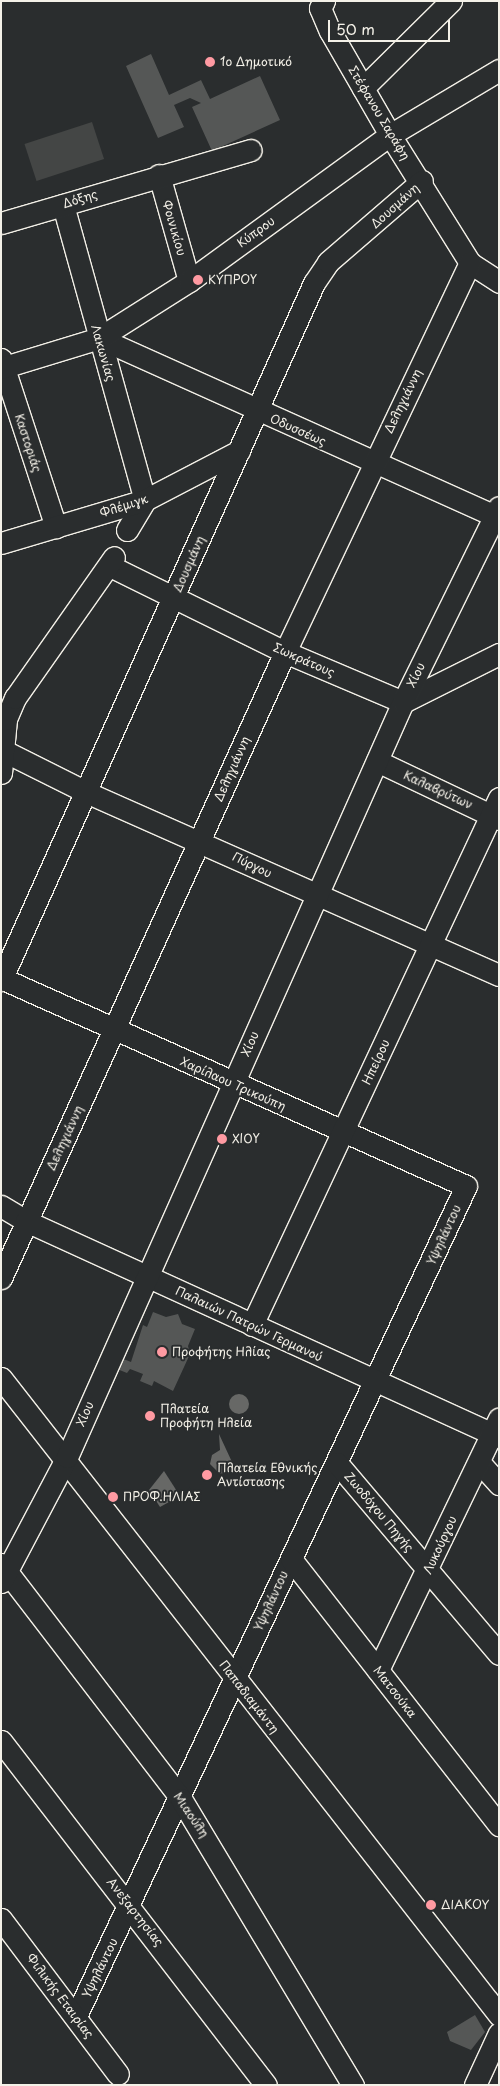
<!DOCTYPE html>
<meta charset="utf-8">
<style>
body{margin:0}
#map{position:relative;width:500px;height:2086px;overflow:hidden;background:#2a2d2e;font-family:"Playpen Sans",sans-serif}
div>[style]{position:absolute}
.green>*{inset:0;background:#444645;transform-origin:0 0}
.water>*{inset:0;background:#676866}
.round{border-radius:50%}
.building>*{inset:0;background:#555756}
.roads{filter:drop-shadow(1px 0 #f4f1e8) drop-shadow(-1px 0 #f4f1e8) drop-shadow(0 1px #f4f1e8) drop-shadow(0 -1px #f4f1e8)}
.minor>*{height:21px;margin:-10.5px;padding:0 10.5px;transform-origin:10.5px;border-radius:10.5px;background:#2a2d2e}
.dots>*{width:14px;height:14px;translate:-50% -50%;box-sizing:border-box;border:2px solid #2a2d2e;border-radius:50%}
span{translate:-50% -50%;white-space:nowrap;text-align:center;line-height:1.15;-webkit-text-stroke:4px #2a2d2e;paint-order:stroke}
.poi-label{font-size:12px;color:#f4f1e8}
.left{translate:0 -50%;text-align:left}
.street-label{font-size:12px;color:#f4f1e8}
.frame{position:absolute;inset:0;border:2px solid #f4f1e8;pointer-events:none}
.scale{position:absolute;left:328px;top:20px;width:122px;height:22px;box-sizing:border-box;border:2px solid #f4f1e8;border-top:0;padding-left:6px;font-size:15px;line-height:18px;white-space:nowrap;color:#f4f1e8;-webkit-text-stroke:4px #2a2d2e;paint-order:stroke}
</style>
<div id="map">
<div class="green">
<i style="left:92px;top:122px;width:39px;height:71px;rotate:72deg"></i>
</div>
<div class="water">
<i class="round" style="left:229px;top:1394px;width:20px;height:20px"></i>
<i style="clip-path:polygon(219px 1434px,232px 1462px,227px 1472px,220px 1474px,210px 1464px,212px 1455px,220px 1450px)"></i>
<i style="clip-path:polygon(164px 1471px,180px 1496px,160px 1507px,149px 1490px)"></i>
</div>
<div class="building">
<i style="clip-path:polygon(151px 54px,169px 95px,201px 80px,210px 99px,260px 76px,280px 120px,212px 151px,192px 107px,201px 103px,190px 98px,174px 105px,184px 127px,158px 138px,126px 66px)"></i>
<i style="clip-path:polygon(153px 1312px,166px 1317px,178px 1314px,182px 1324px,195px 1329px,188px 1346px,190px 1354px,173px 1391px,154px 1381px,152px 1386px,140px 1381px,143px 1374px,130px 1369px,127px 1373px,117px 1369px,121px 1358px,131px 1362px,143px 1325px,147px 1327px)"></i>
<i style="clip-path:polygon(475px 2015px,485px 2032px,471px 2050px,450px 2041px,447px 2032px)"></i>
</div>
<div class="roads">
<div class="minor">
<i style="left:324px;top:1px;width:8px;rotate:120deg"></i>
<i style="left:320px;top:8px;width:25px;rotate:67deg"></i>
<i style="left:330px;top:31px;width:120px;rotate:60deg"></i>
<i style="left:390px;top:135px;width:151px;rotate:58deg"></i>
<i style="left:470px;top:263px;width:35px;rotate:33deg"></i>
<i style="left:363px;top:88px;width:124px;rotate:-44.7deg"></i>
<i style="left:159px;top:175px;width:110px;rotate:74.2deg"></i>
<i style="left:63px;top:205px;width:306px;rotate:74.5deg"></i>
<i style="left:1px;top:223px;width:260px;rotate:-16.3deg"></i>
<i style="left:99px;top:338px;width:439px;rotate:24.2deg"></i>
<i style="left:1px;top:359px;width:177px;rotate:71.9deg"></i>
<i style="left:1px;top:368px;width:102px;rotate:-17deg"></i>
<i style="left:99px;top:338px;width:107px;rotate:-32.3deg"></i>
<i style="left:189px;top:281px;width:248px;rotate:-36deg"></i>
<i style="left:390px;top:135px;width:127px;rotate:-30.8deg"></i>
<i style="left:127px;top:530px;width:35px;rotate:-59deg"></i>
<i style="left:1px;top:543px;width:150px;rotate:-16.6deg"></i>
<i style="left:145px;top:500px;width:106px;rotate:-27.5deg"></i>
<i style="left:110px;top:566px;width:195px;rotate:26.2deg"></i>
<i style="left:285px;top:652px;width:128px;rotate:23deg"></i>
<i style="left:403px;top:702px;width:107px;rotate:-26.6deg"></i>
<i style="left:6px;top:752px;width:92px;rotate:26.6deg"></i>
<i style="left:88px;top:793px;width:449px;rotate:23.9deg"></i>
<i style="left:377px;top:761px;width:135px;rotate:25.4deg"></i>
<i style="left:1px;top:773px;width:54px;rotate:-84.7deg"></i>
<i style="left:6px;top:719px;width:23px;rotate:-67deg"></i>
<i style="left:15px;top:698px;width:172px;rotate:-54.9deg"></i>
<i style="left:1px;top:978px;width:509px;rotate:24.1deg"></i>
<i style="left:466px;top:1186px;width:917px;rotate:115.17deg"></i>
<i style="left:1px;top:980px;width:764px;rotate:-65.82deg"></i>
<i style="left:314px;top:283px;width:25px;rotate:-56deg"></i>
<i style="left:328px;top:262px;width:124px;rotate:-40.8deg"></i>
<i style="left:1px;top:1206px;width:29px;rotate:31deg"></i>
<i style="left:26px;top:1221px;width:520px;rotate:24.54deg"></i>
<i style="left:1px;top:1278px;width:687px;rotate:-65.6deg"></i>
<i style="left:285px;top:652px;width:431px;rotate:-64.6deg"></i>
<i style="left:252px;top:1325px;width:582px;rotate:-64.89deg"></i>
<i style="left:1px;top:1378px;width:809px;rotate:51.98deg"></i>
<i style="left:479px;top:1462px;width:30px;rotate:48deg"></i>
<i style="left:337px;top:1463px;width:250px;rotate:49.7deg"></i>
<i style="left:291px;top:1559px;width:338px;rotate:52deg"></i>
<i style="left:1px;top:1564px;width:296px;rotate:52.5deg"></i>
<i style="left:181px;top:1799px;width:334px;rotate:59deg"></i>
<i style="left:1px;top:1582px;width:141px;rotate:-62.2deg"></i>
<i style="left:67px;top:1457px;width:826px;rotate:-66.01deg"></i>
<i style="left:403px;top:702px;width:217px;rotate:-63.8deg"></i>
<i style="left:378px;top:1670px;width:279px;rotate:-64.3deg"></i>
<i style="left:1px;top:1741px;width:434px;rotate:52.4deg"></i>
<i style="left:1px;top:1919px;width:194px;rotate:53deg"></i>
<i style="left:475px;top:2085px;width:57px;rotate:-65.2deg"></i>
</div>
</div>
<div class="dots">
<i style="left:210px;top:62px;background:#ff9aa2"></i>
<i style="left:198px;top:280px;background:#ff9aa2"></i>
<i style="left:222px;top:1139px;background:#ff9aa2"></i>
<i style="left:162px;top:1352px;background:#ff9aa2"></i>
<i style="left:150px;top:1416px;background:#ff9aa2"></i>
<i style="left:207px;top:1475px;background:#ff9aa2"></i>
<i style="left:113px;top:1497px;background:#ff9aa2"></i>
<i style="left:431px;top:1905px;background:#ff9aa2"></i>
</div>
<div class="poi-label">
<span class="left" style="left:220px;top:62px">1ο Δημοτικό</span>
<span class="left" style="left:208px;top:280px">ΚΥΠΡΟΥ</span>
<span class="left" style="left:232px;top:1139px">ΧΙΟΥ</span>
<span class="left" style="left:172px;top:1352px">Προφήτης Ηλίας</span>
<span class="left" style="left:160px;top:1416px">Πλατεία<br>Προφήτη Ηλεία</span>
<span class="left" style="left:217px;top:1475px">Πλατεία Εθνικής<br>Αντίστασης</span>
<span class="left" style="left:123px;top:1497px">ΠΡΟΦ.ΗΛΙΑΣ</span>
<span class="left" style="left:441px;top:1905px">ΔΙΑΚΟΥ</span>
</div>
<div class="street-label">
<span style="left:379px;top:113px;rotate:59deg">Στέφανου Σαράφη</span>
<span style="left:80px;top:199px;rotate:-17deg">Δόξης</span>
<span style="left:395px;top:206px;rotate:-42deg">Δουσμάνη</span>
<span style="left:174px;top:228px;rotate:74deg">Φοινικίου</span>
<span style="left:256px;top:232px;rotate:-36deg">Κύπρου</span>
<span style="left:103px;top:353px;rotate:74deg">Λακωνίας</span>
<span style="left:403px;top:401px;rotate:-64deg">Δεληγιάννη</span>
<span style="left:298px;top:430px;rotate:24deg">Οδυσσέως</span>
<span style="left:28px;top:443px;rotate:72deg">Καστοριάς</span>
<span style="left:124px;top:506px;rotate:-18deg">Φλέμιγκ</span>
<span style="left:189px;top:564px;rotate:-66deg">Δουσμάνη</span>
<span style="left:304px;top:660px;rotate:24deg">Σωκράτους</span>
<span style="left:416px;top:675px;rotate:-64deg">Χίου</span>
<span style="left:232px;top:769px;rotate:-66deg">Δεληγιάννη</span>
<span style="left:438px;top:790px;rotate:25deg">Καλαβρύτων</span>
<span style="left:252px;top:865px;rotate:26deg">Πύργου</span>
<span style="left:250px;top:1044px;rotate:-66deg">Χίου</span>
<span style="left:376px;top:1062px;rotate:-65deg">Ηπείρου</span>
<span style="left:233px;top:1084px;rotate:24deg">Χαρίλαου Τρικούπη</span>
<span style="left:65px;top:1138px;rotate:-65deg">Δεληγιάννη</span>
<span style="left:444px;top:1235px;rotate:-65deg">Υψηλάντου</span>
<span style="left:249px;top:1324px;rotate:25deg">Παλαιών Πατρών Γερμανού</span>
<span style="left:85px;top:1414px;rotate:-67deg">Χίου</span>
<span style="left:379px;top:1512px;rotate:50deg">Ζωοδόχου Πηγής</span>
<span style="left:440px;top:1545px;rotate:-65deg">Λυκούργου</span>
<span style="left:271px;top:1601px;rotate:-65deg">Υψηλάντου</span>
<span style="left:395px;top:1692px;rotate:52deg">Ματσούκα</span>
<span style="left:249px;top:1697px;rotate:52deg">Παπαδιαμάντη</span>
<span style="left:191px;top:1815px;rotate:56deg">Μιαούλη</span>
<span style="left:135px;top:1912px;rotate:52deg">Ανεξαρτησίας</span>
<span style="left:100px;top:1968px;rotate:-64deg">Υψηλάντου</span>
<span style="left:60px;top:1996px;rotate:53deg">Φιλικής Εταιρίας</span>
</div>
<div class="frame"></div>
<div class="scale">50 m</div>
</div>
